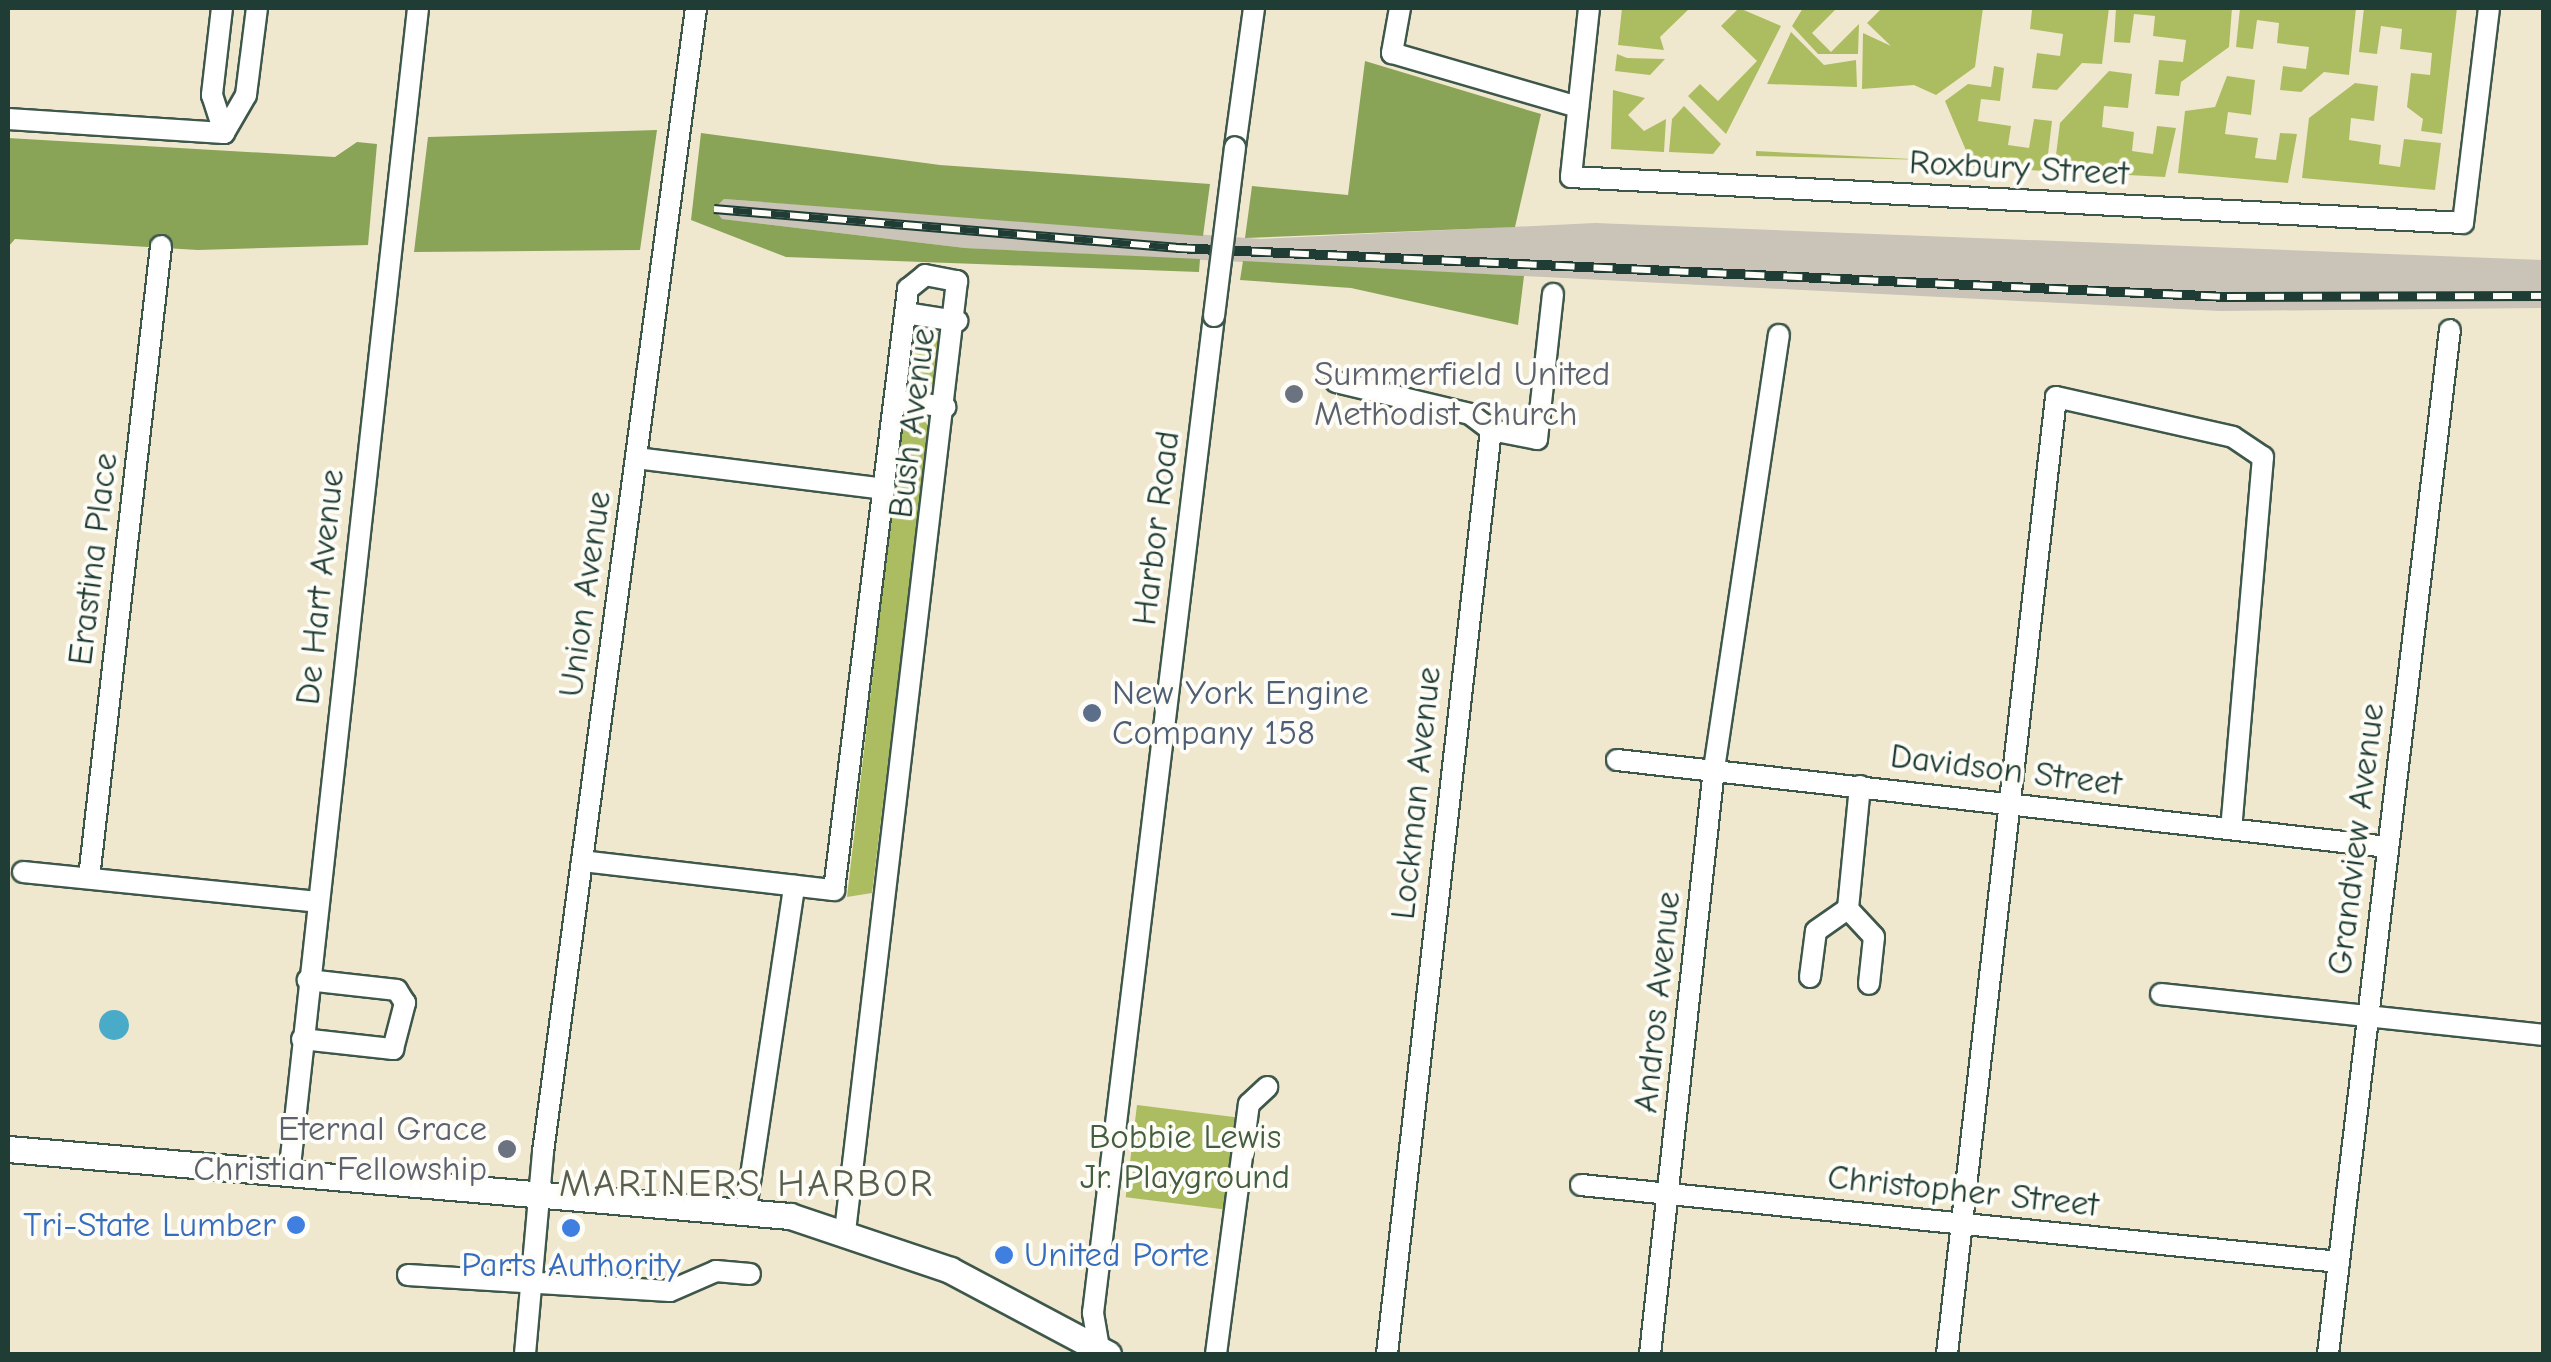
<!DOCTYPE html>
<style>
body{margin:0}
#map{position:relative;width:2551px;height:1362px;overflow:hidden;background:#f0e8ce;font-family:"Comic Neue",sans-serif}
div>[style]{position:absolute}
.industrial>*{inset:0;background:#c9c3b8}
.green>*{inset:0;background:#acbd61;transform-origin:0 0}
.forest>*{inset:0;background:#89a457}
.water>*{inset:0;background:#4aabc9}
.round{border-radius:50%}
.roads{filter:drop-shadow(2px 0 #3e574b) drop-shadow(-2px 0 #3e574b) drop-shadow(0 2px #3e574b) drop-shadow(0 -2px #3e574b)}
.minor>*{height:20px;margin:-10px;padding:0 10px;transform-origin:10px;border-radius:10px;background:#fff}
.major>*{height:25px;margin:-12.5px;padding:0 12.5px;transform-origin:12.5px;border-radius:12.5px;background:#fff}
.rail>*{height:10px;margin-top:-5px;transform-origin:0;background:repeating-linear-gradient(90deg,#fdfcf7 0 19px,#1f3d34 0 38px);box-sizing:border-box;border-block:2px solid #1f3d34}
.bridges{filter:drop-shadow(2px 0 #3e574b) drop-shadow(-2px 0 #3e574b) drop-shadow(0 2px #3e574b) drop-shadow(0 -2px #3e574b)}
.minor-bridge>*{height:20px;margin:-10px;padding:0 10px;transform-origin:10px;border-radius:10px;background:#fff}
.dots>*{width:28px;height:28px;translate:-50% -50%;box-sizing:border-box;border:5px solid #fdfcf7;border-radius:50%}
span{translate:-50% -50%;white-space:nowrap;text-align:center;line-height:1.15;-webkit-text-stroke:8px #fdfcf7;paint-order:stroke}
.street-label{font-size:35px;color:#1f3d34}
.worship-label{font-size:35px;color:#5b616d}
.left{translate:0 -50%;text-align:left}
.right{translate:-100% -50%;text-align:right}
.service-label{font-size:35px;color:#4e5e75}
.park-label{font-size:35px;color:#425d3f}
.shop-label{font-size:35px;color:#366cbe}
.neighbourhood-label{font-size:38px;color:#585f4d;letter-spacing:2.5px}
.frame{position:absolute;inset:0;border:10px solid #1f3d34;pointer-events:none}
</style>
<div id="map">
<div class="industrial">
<i style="clip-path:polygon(724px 199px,1261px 239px,1595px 223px,2543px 260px,2543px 308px,2220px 311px,965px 248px,721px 219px,714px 209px)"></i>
</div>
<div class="green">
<i style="clip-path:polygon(1622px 8px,1690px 8px,1660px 37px,1664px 50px,1618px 45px)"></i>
<i style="clip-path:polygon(1739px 8px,1781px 26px,1726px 134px,1688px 96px,1700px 84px,1718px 101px,1757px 61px,1721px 26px)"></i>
<i style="clip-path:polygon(1803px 8px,1837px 8px,1812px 33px,1831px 52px,1859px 24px,1858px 54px,1818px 54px,1792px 26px)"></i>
<i style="clip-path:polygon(1882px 8px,1983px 8px,1975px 67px,1936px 95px,1914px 85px,1862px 89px,1863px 33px,1891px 46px,1867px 23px)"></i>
<i style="clip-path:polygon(2013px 8px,2109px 8px,2102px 64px,2082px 63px,2057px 90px,2032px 88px,2037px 53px,2060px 56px,2063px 34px,2030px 29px,2032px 10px)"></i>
<i style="clip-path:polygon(2116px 8px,2232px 8px,2229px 47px,2181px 82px,2179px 96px,2155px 94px,2159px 60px,2183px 62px,2186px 40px,2153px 36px,2155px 16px,2134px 14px,2130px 43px,2114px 42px)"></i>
<i style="clip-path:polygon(2240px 8px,2356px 8px,2349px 75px,2324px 72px,2301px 92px,2280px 90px,2283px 66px,2306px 69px,2309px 47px,2277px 43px,2279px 23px,2257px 20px,2253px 49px,2236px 47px)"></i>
<i style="clip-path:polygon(2364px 8px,2457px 8px,2442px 134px,2421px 131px,2423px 119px,2407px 107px,2411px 73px,2430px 75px,2432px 53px,2400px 49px,2402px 29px,2381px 26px,2377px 54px,2359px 52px)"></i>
<i style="clip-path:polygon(1791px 32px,1824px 65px,1856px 60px,1857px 87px,1767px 84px)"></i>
<i style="clip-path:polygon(1617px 54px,1627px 58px,1665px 59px,1650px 75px,1615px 71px)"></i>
<i style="clip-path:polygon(1994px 66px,2004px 68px,2000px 101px,1981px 99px,1978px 121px,2011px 126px,2008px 145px,2029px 148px,2034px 119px,2052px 121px,2046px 171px,1973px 167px,1945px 101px,1968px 84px,1991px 87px)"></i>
<i style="clip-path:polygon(2109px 71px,2132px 74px,2128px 108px,2104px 106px,2102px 127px,2134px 132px,2132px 151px,2153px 154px,2157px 126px,2176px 128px,2165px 177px,2054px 171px,2060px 123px)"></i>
<i style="clip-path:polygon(2227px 76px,2255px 80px,2251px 115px,2228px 112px,2225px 134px,2258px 138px,2255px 158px,2276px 160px,2280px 133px,2297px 134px,2288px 183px,2178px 173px,2185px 111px,2215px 107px)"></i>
<i style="clip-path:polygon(2355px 83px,2378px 86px,2374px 121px,2351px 118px,2349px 140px,2381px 145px,2379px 164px,2400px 167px,2404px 139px,2441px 143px,2435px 190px,2302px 178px,2309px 118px)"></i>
<i style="clip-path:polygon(1613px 90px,1645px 98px,1628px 115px,1644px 131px,1666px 119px,1664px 152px,1611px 149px)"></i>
<i style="clip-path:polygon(1684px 106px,1721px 144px,1713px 154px,1669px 152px,1672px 119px)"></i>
<i style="clip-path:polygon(1756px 151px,1931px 160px,1756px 156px)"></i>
<i style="left:917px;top:330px;width:22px;height:52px;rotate:5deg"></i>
<i style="clip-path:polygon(920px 415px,929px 427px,872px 893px,847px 897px,901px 431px)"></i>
<i style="left:1137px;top:1105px;width:106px;height:93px;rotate:7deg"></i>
</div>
<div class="forest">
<i style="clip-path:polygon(1365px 61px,1541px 114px,1515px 227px,1245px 238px,1252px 186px,1348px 195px)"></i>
<i style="clip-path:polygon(657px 130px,640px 250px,414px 252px,428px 137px)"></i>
<i style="clip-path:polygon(701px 133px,940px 165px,1210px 184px,1203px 236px,724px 199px,714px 209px,722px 219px,965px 248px,1200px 259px,1199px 272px,786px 257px,691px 220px)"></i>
<i style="clip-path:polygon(8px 138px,335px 157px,357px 142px,377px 144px,368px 245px,198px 250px,15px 239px,8px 247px)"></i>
<i style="clip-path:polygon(1243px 261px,1524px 276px,1518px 325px,1351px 288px,1240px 280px)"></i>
</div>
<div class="water">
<i class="round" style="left:99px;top:1010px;width:30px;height:30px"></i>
</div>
<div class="roads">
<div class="minor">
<i style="left:222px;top:8px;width:88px;rotate:96.6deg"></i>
<i style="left:212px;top:95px;width:40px;rotate:72deg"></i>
<i style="left:1400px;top:8px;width:46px;rotate:100.1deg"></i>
<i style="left:1392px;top:53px;width:194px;rotate:16.2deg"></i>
<i style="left:1589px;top:8px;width:170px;rotate:96.1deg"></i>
<i style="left:1571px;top:177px;width:893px;rotate:2.95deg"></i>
<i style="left:2463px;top:223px;width:217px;rotate:-83.1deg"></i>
<i style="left:8px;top:119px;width:216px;rotate:3.7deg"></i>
<i style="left:224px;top:133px;width:44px;rotate:-59.9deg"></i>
<i style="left:246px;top:95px;width:88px;rotate:-82.8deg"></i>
<i style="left:1235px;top:147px;width:140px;rotate:-82.2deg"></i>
<i style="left:905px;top:313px;width:53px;rotate:8.7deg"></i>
<i style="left:1336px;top:382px;width:138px;rotate:13.4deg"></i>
<i style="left:1470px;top:414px;width:26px;rotate:37deg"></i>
<i style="left:895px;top:400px;width:51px;rotate:7.8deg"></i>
<i style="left:1491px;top:430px;width:47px;rotate:11.1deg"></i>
<i style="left:1537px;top:439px;width:146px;rotate:-83.7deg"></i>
<i style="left:636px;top:458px;width:251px;rotate:7.1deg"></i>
<i style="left:1617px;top:760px;width:776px;rotate:6.44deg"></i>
<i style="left:1860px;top:786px;width:124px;rotate:95.6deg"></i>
<i style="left:1848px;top:909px;width:38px;rotate:47deg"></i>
<i style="left:1874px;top:937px;width:47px;rotate:96.1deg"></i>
<i style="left:582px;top:861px;width:254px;rotate:6.6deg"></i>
<i style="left:834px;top:890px;width:606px;rotate:-82.98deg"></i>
<i style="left:908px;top:289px;width:22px;rotate:-39deg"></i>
<i style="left:925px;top:275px;width:33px;rotate:11deg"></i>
<i style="left:957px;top:281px;width:957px;rotate:96.72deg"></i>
<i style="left:23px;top:872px;width:296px;rotate:5.8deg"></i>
<i style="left:89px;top:878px;width:636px;rotate:-83.5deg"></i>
<i style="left:1810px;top:977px;width:46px;rotate:-82.6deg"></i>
<i style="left:1816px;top:931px;width:39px;rotate:-35deg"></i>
<i style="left:2161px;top:994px;width:385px;rotate:6.1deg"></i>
<i style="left:302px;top:1039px;width:92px;rotate:6.3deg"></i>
<i style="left:393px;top:1049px;width:48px;rotate:-75.4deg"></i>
<i style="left:405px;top:1003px;width:15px;rotate:-122deg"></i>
<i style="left:397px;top:990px;width:90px;rotate:-173.6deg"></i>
<i style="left:289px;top:1175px;width:1174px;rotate:-83.69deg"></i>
<i style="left:1581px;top:1185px;width:762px;rotate:5.8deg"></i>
<i style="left:746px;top:1209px;width:327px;rotate:-81.5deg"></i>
<i style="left:408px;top:1275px;width:262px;rotate:3.5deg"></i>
<i style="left:670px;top:1291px;width:50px;rotate:-23.5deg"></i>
<i style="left:716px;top:1271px;width:34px;rotate:5deg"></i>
<i style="left:525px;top:1354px;width:203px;rotate:-84.9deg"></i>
<i style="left:543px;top:1152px;width:1154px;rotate:-82.38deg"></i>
<i style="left:1100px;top:1354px;width:42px;rotate:-99.7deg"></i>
<i style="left:1093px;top:1313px;width:1004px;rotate:-83.08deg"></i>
<i style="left:1216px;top:1354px;width:252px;rotate:-82.5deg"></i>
<i style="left:1249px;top:1104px;width:25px;rotate:-43deg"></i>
<i style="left:1387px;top:1354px;width:930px;rotate:-83.58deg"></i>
<i style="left:1650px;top:1354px;width:588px;rotate:-83.76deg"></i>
<i style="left:1714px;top:769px;width:439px;rotate:-81.5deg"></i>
<i style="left:1947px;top:1354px;width:963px;rotate:-83.5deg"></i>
<i style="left:2056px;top:397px;width:181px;rotate:12.7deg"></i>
<i style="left:2233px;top:437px;width:36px;rotate:34deg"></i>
<i style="left:2263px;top:457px;width:373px;rotate:94.9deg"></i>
<i style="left:2328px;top:1354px;width:1031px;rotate:-83.21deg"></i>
</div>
<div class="major">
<i style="left:8px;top:1149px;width:785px;rotate:4.9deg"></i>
<i style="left:790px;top:1216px;width:169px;rotate:18.6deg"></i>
<i style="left:950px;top:1270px;width:179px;rotate:28deg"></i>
</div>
</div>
<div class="rail">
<i style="left:714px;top:209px;width:464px;rotate:4.8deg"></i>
<i style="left:1176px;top:248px;width:1052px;rotate:2.67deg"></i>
<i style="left:2227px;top:297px;width:317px;rotate:-0.2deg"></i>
</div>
<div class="bridges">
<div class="minor-bridge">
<i style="left:1214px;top:316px;width:170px;rotate:-82.9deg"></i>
</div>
</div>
<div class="dots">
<i style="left:1294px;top:394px;background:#6b7280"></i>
<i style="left:1092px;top:713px;background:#5c6f8a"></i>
<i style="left:507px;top:1149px;background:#6b7280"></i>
<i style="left:296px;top:1225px;background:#3f7fe0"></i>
<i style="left:571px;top:1228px;background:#3f7fe0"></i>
<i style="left:1004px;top:1255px;background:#3f7fe0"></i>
</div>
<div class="street-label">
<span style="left:2019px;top:168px;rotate:3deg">Roxbury Street</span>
<span style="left:912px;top:423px;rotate:-83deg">Bush Avenue</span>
<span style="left:1156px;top:528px;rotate:-83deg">Harbor Road</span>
<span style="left:93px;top:559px;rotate:-83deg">Erastina Place</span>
<span style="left:320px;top:587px;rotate:-84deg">De Hart Avenue</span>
<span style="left:585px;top:594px;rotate:-82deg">Union Avenue</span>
<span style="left:2006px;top:770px;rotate:7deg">Davidson Street</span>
<span style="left:1416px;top:793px;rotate:-84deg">Lockman Avenue</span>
<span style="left:2356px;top:839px;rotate:-83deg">Grandview Avenue</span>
<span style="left:1657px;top:1002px;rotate:-84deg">Andros Avenue</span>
<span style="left:1963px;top:1191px;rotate:6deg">Christopher Street</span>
</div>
<div class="worship-label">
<span class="left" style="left:1314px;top:394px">Summerfield United<br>Methodist Church</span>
<span class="right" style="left:487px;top:1149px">Eternal Grace<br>Christian Fellowship</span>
</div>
<div class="service-label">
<span class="left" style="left:1112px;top:713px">New York Engine<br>Company 158</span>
</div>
<div class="park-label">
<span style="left:1185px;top:1157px">Bobbie Lewis<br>Jr. Playground</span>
</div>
<div class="shop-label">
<span class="right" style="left:276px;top:1225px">Tri-State Lumber</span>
<span class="left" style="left:1024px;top:1255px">United Porte</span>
<span style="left:571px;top:1265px">Parts Authority</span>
</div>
<div class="neighbourhood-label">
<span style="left:747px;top:1185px">MARINERS HARBOR</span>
</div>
<div class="frame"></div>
</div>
